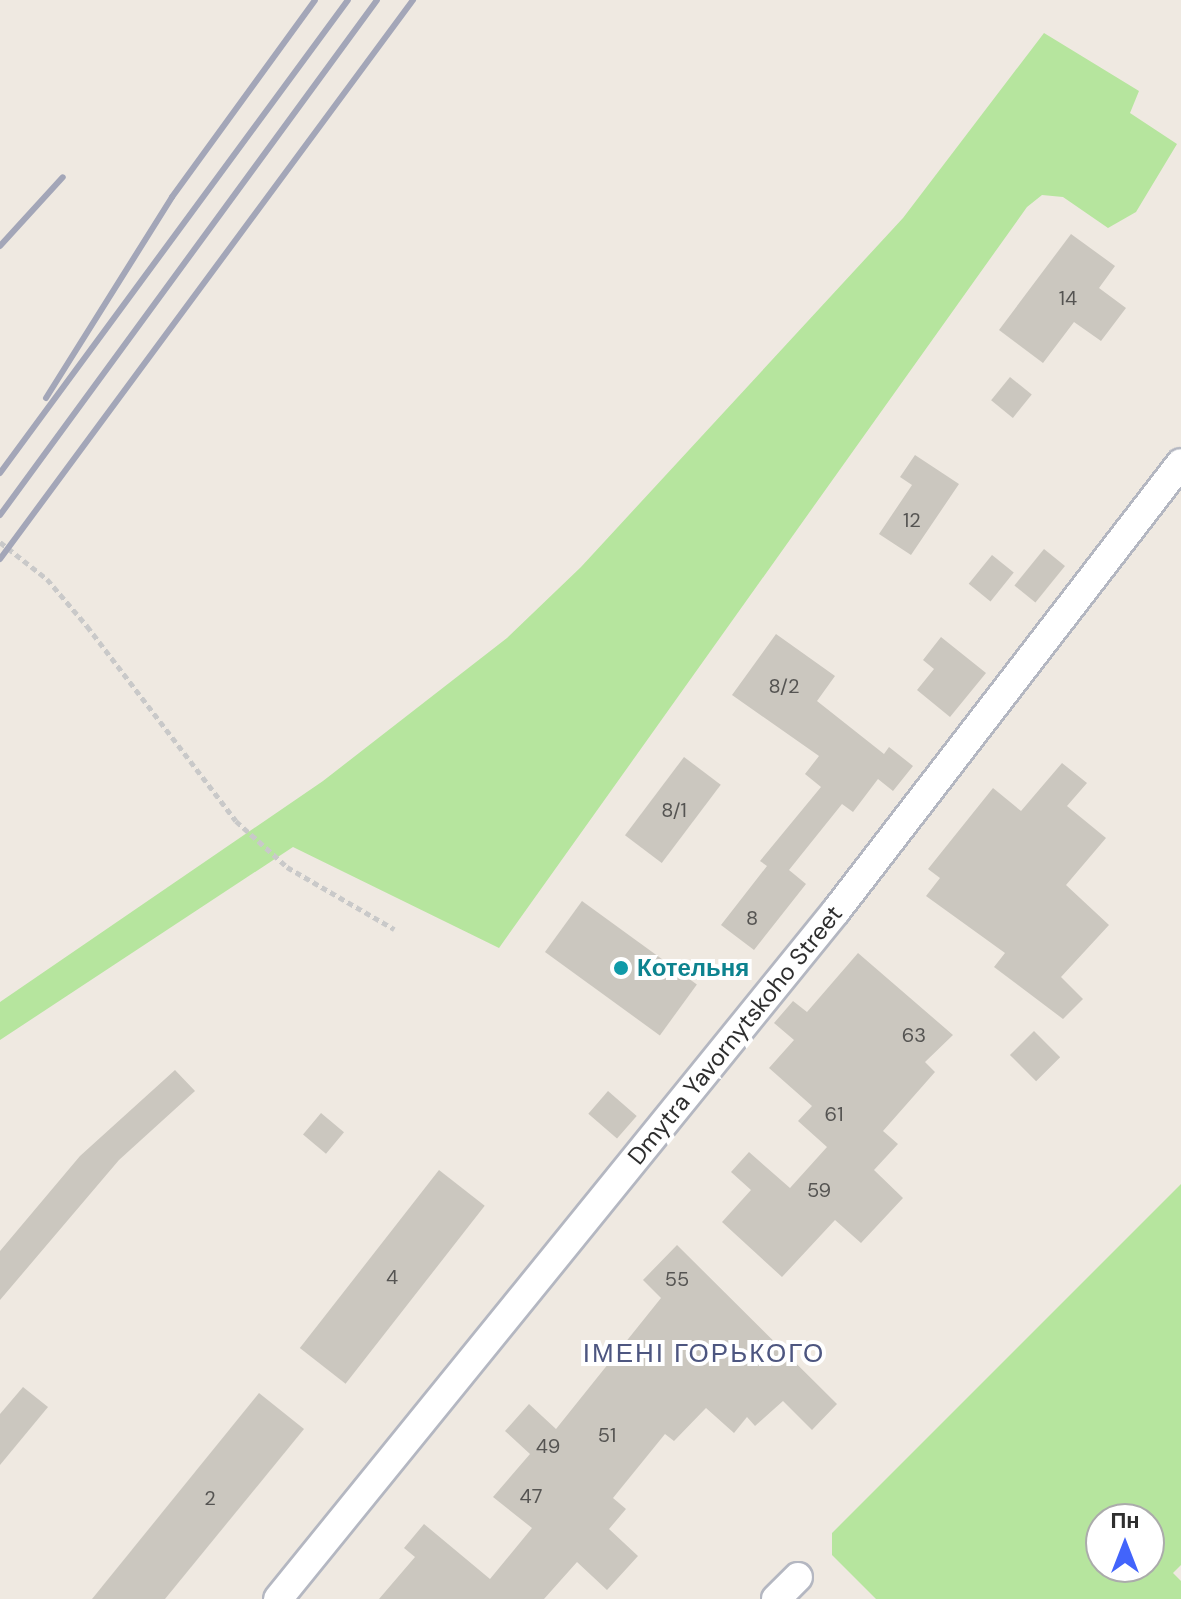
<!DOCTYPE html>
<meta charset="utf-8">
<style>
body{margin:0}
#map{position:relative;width:1181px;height:1599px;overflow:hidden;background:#efe9e1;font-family:"DM Sans",sans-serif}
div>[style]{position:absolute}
.green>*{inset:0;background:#b6e59e}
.building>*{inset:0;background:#cbc7bf;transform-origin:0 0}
.path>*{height:5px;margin-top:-2.5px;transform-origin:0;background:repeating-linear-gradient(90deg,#c9c9c9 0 6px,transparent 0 10px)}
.roads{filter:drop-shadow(2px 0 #b4b7c1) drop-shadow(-2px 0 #b4b7c1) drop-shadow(0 2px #b4b7c1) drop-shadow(0 -2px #b4b7c1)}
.minor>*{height:28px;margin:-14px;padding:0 14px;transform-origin:14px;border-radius:14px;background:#fff}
.rail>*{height:6px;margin:-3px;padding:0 3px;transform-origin:3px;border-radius:3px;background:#a3a6b8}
.dots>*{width:22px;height:22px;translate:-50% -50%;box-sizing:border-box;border:4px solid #fff;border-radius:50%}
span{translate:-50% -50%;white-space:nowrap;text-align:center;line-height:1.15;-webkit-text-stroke:8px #fff;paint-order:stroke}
.number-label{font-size:20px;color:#555452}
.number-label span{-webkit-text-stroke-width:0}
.culture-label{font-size:24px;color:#0d838f;font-weight:700}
.left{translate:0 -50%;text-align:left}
.street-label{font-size:24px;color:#2e2e2e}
.neighbourhood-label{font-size:26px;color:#4d5680;letter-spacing:2px}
.north{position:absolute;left:1085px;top:1503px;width:80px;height:80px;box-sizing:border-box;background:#fff;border:2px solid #ababab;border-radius:50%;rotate:0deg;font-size:22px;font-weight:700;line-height:32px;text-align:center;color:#2e2e2e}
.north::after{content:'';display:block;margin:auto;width:28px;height:36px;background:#4264fb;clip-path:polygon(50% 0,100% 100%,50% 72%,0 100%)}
</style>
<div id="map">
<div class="green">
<i style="clip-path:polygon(1044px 33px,1139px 91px,1130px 113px,1177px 144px,1136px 212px,1108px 228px,1063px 197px,1042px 195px,1027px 207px,499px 948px,293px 847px,0 1040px,0 1002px,323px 781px,507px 638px,581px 567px,903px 218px)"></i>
<i style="clip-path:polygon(evenodd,1181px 1184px,1181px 1565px,1173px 1573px,1181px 1581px,1181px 1599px,876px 1599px,832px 1555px,832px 1533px,1181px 1184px,1149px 1519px,1149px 1567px,1101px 1567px,1101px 1519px,1149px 1519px)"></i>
</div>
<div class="building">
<i style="clip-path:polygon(1071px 234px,1115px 266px,1099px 288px,1126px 308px,1101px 341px,1074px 322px,1043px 363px,999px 330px)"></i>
<i style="left:1010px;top:377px;width:28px;height:30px;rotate:39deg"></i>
<i style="clip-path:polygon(915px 455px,959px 484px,911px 555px,879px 534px,912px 485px,900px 477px)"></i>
<i style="left:1044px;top:549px;width:27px;height:47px;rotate:39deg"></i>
<i style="left:992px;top:555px;width:28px;height:37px;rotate:39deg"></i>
<i style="clip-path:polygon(776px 634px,835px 676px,817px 701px,884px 754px,889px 747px,913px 766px,893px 791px,878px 779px,853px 812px,842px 804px,789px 870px,806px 884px,754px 950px,721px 925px,767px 866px,760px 861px,821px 787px,805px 774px,819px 756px,732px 695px)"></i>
<i style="clip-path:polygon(941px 637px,986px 673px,950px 717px,917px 690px,934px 669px,923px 660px)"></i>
<i style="left:684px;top:757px;width:46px;height:98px;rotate:37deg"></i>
<i style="clip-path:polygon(1062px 763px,1087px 783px,1067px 806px,1106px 838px,1066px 885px,1109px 925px,1061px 977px,1083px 999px,1063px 1019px,994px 967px,1005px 953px,926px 896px,940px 878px,928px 869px,993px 788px,1021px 811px)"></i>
<i style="left:582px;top:901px;width:142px;height:63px;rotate:36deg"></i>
<i style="clip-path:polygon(858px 953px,953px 1035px,925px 1062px,935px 1072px,883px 1131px,898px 1144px,874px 1170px,903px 1198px,861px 1243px,835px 1220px,782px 1277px,722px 1222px,751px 1190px,731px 1172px,749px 1152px,790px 1188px,827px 1147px,798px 1121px,812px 1106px,769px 1068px,794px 1040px,774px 1023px,793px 1001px,807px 1012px)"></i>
<i style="left:1034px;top:1031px;width:37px;height:34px;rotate:45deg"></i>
<i style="clip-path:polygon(175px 1070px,195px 1091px,119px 1160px,0 1300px,0 1251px,80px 1156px)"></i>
<i style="left:608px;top:1091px;width:38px;height:30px;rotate:41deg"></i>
<i style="left:321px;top:1113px;width:30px;height:28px;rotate:40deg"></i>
<i style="left:439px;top:1170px;width:58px;height:226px;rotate:38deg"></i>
<i style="clip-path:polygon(677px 1245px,837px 1404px,812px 1430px,783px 1401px,755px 1426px,747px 1417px,734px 1433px,706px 1408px,674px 1441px,665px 1434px,613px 1498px,626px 1509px,609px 1529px,638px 1556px,607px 1590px,577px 1562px,544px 1599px,379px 1599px,415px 1557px,404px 1548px,424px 1524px,490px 1579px,532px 1528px,493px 1497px,530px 1454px,505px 1431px,529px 1404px,556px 1429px,661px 1298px,643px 1280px)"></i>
<i style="clip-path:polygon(23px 1387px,48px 1407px,0 1465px,0 1414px)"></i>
<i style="clip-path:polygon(259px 1393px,304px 1429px,165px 1599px,92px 1599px)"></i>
</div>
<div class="path">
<i style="left:0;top:542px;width:60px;rotate:38.2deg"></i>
<i style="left:47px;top:579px;width:62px;rotate:49.6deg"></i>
<i style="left:87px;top:626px;width:245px;rotate:52.6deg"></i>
<i style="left:236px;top:821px;width:69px;rotate:42deg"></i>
<i style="left:287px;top:867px;width:124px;rotate:30.1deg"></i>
</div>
<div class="roads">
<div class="minor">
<i style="left:278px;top:1599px;width:886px;rotate:-50.96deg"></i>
<i style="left:836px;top:911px;width:565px;rotate:-52.4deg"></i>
<i style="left:776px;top:1599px;width:31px;rotate:-45deg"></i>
</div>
</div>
<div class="rail">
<i style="left:0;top:246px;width:93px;rotate:-47.6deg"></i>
<i style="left:46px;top:398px;width:237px;rotate:-57.9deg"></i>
<i style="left:172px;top:197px;width:243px;rotate:-54deg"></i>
<i style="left:0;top:473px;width:587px;rotate:-53.66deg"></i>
<i style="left:0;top:515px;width:638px;rotate:-53.79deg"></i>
<i style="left:0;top:559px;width:695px;rotate:-53.54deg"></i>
</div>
<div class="dots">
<i style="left:621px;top:968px;background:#0f9aa8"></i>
</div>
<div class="number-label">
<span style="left:1068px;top:298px">14</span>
<span style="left:912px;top:520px">12</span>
<span style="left:784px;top:686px">8/2</span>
<span style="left:674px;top:810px">8/1</span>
<span style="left:752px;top:918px">8</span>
<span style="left:914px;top:1035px">63</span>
<span style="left:834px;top:1114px">61</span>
<span style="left:819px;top:1190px">59</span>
<span style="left:392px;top:1277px">4</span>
<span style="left:677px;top:1279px">55</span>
<span style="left:607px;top:1435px">51</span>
<span style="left:548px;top:1446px">49</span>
<span style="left:531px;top:1496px">47</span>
<span style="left:210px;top:1498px">2</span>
</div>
<div class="culture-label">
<span class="left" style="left:637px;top:968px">Котельня</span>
</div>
<div class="street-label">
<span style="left:735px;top:1035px;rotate:-51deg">Dmytra Yavornytskoho Street</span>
</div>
<div class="neighbourhood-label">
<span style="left:704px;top:1354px">ІМЕНІ ГОРЬКОГО</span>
</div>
<div class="north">Пн</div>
</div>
